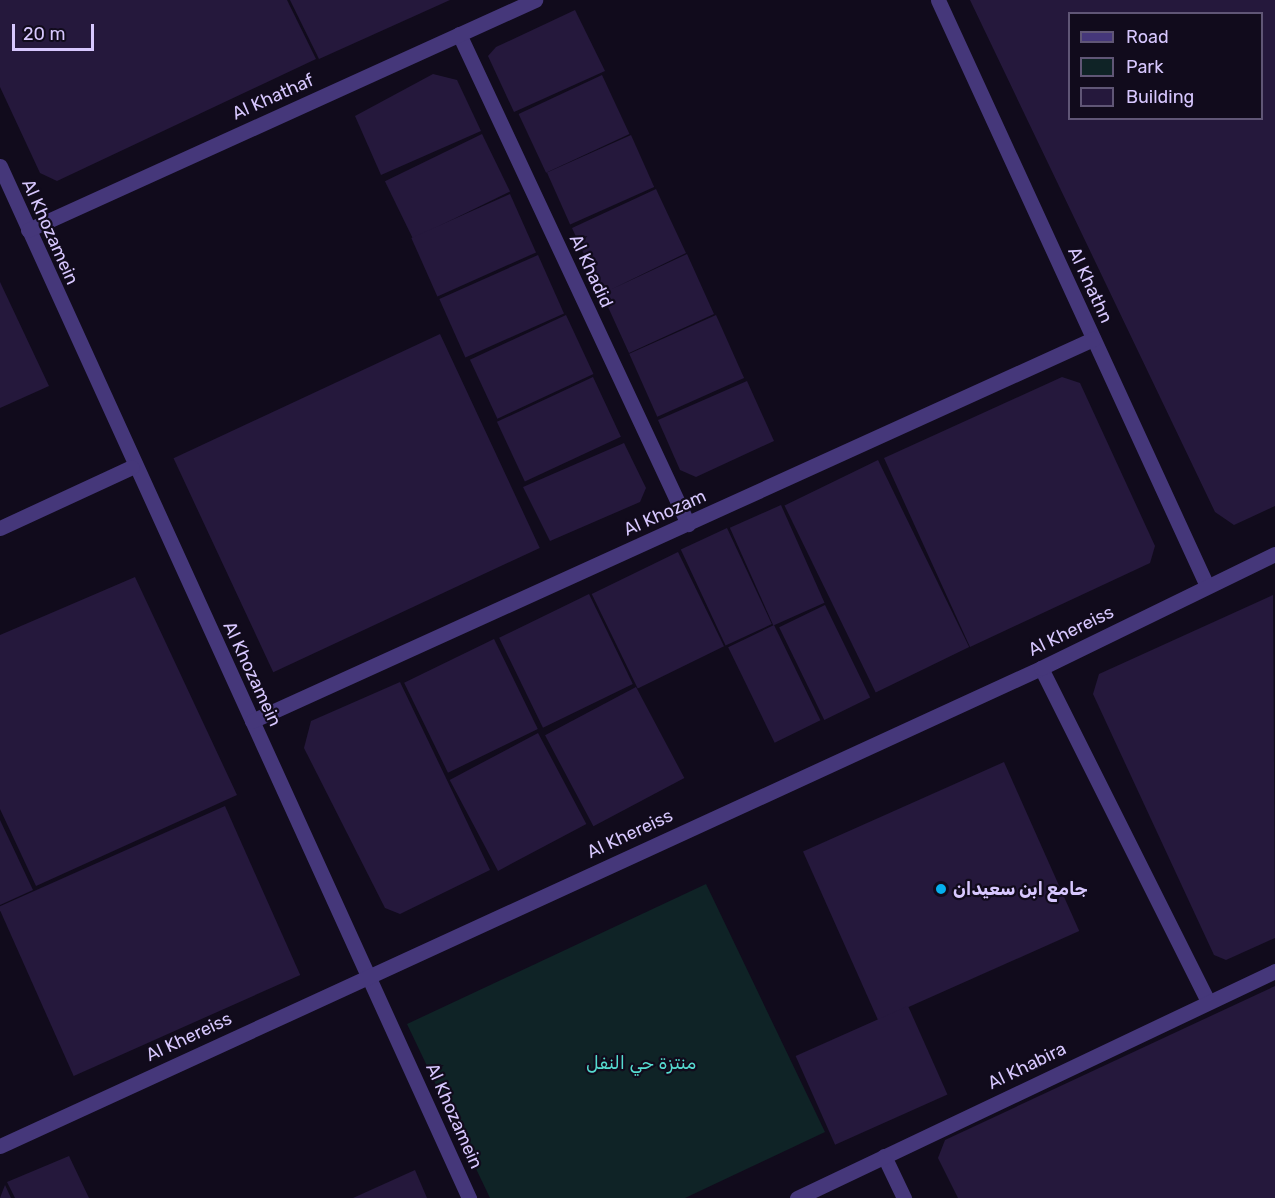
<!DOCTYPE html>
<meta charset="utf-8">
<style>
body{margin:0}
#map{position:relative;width:1275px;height:1198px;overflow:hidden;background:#110b1c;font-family:Rubik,"Noto Naskh Arabic",sans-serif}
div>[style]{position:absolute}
.green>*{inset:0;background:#0f2326}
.building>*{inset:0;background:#25183c;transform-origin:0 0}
.minor>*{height:15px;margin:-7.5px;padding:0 7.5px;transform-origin:7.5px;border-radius:7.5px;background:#45377a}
.dots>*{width:16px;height:16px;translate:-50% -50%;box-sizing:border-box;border:3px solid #110b1c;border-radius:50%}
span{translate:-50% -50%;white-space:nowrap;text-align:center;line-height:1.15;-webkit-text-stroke:4.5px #110b1c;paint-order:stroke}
.street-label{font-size:18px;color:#d7c7fe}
.poi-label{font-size:18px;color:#d7c7fe;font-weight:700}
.left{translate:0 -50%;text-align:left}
.park-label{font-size:18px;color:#56dbd0}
.legend{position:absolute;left:1068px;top:12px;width:195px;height:108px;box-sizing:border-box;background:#110b1c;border:2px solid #605676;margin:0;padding:8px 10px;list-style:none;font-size:18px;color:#d7c7fe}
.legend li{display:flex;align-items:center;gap:12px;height:30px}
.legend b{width:30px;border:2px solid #605676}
.scale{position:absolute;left:12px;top:24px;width:82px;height:27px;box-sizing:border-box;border:3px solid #d7c7fe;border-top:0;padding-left:8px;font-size:18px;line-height:21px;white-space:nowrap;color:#d7c7fe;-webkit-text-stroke:4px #110b1c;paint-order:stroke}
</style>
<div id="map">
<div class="green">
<i style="clip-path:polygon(706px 884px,825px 1132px,685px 1198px,490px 1198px,407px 1024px)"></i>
</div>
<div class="building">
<i style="clip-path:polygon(0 0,287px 0,316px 59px,57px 181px,40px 173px,0 87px)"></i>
<i style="clip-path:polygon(290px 0,450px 0,319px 59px)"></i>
<i style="clip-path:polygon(evenodd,970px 0,1275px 0,1275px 506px,1234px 525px,1215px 512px,970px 0,1070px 14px,1262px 14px,1262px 118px,1070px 118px,1070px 14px)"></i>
<i style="clip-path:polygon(575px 10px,605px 71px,514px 112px,488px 56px,496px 47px)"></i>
<i style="clip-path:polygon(433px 74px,457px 80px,481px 131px,381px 175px,355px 116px)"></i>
<i style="left:602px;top:75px;width:65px;height:92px;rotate:65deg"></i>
<i style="left:482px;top:134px;width:64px;height:108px;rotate:64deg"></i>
<i style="left:631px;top:135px;width:57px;height:92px;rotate:66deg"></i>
<i style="clip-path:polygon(656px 189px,686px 253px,612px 289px,687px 254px,714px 314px,629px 353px,572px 228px)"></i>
<i style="left:510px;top:194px;width:64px;height:108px;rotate:66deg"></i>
<i style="left:538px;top:255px;width:64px;height:108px;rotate:66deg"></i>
<i style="clip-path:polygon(0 282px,49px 386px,0 408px)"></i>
<i style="left:566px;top:315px;width:65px;height:106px;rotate:65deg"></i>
<i style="left:716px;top:315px;width:69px;height:95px;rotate:66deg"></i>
<i style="left:440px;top:334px;width:236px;height:294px;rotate:65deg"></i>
<i style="left:593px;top:377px;width:66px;height:106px;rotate:65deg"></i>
<i style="clip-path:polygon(1062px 377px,1080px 383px,1155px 546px,1150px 563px,970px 647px,884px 458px)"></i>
<i style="clip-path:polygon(747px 381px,774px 441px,696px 477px,680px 470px,658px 420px)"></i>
<i style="clip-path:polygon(624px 443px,646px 488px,640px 502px,550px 541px,523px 487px)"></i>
<i style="left:878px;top:460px;width:208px;height:104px;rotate:64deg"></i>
<i style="left:781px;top:505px;width:107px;height:56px;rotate:66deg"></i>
<i style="left:727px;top:528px;width:106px;height:51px;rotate:65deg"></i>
<i style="left:678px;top:552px;width:105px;height:96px;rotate:64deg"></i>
<i style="clip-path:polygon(135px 577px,237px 795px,36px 886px,0 809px,0 635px)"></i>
<i style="left:589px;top:594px;width:100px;height:100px;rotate:64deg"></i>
<i style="clip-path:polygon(1273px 595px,1275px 938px,1226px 960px,1214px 955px,1093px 694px,1099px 674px)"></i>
<i style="left:825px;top:605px;width:103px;height:51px;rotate:64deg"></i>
<i style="left:774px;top:625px;width:106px;height:51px;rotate:64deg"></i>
<i style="left:494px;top:639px;width:100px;height:100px;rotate:64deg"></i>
<i style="clip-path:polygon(400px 682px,490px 870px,400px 914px,385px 908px,304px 748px,311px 721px)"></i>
<i style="left:636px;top:687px;width:103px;height:103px;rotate:62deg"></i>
<i style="left:538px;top:733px;width:103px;height:100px;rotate:62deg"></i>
<i style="left:1004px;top:762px;width:185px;height:220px;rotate:66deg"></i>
<i style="left:225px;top:806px;width:185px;height:248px;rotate:66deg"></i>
<i style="clip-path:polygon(0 820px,33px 890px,0 905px)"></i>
<i style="clip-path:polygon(1275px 986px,1275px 1198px,958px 1198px,938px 1158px,945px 1140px)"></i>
<i style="left:908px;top:1006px;width:97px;height:123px;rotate:66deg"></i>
<i style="clip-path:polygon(69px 1156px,89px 1198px,15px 1198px,7px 1182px)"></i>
<i style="clip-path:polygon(415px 1170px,427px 1198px,353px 1198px)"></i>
<i style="clip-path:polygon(5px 1185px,11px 1198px,0 1198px)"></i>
</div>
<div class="minor">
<i style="left:938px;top:0;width:645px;rotate:65.34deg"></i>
<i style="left:459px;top:34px;width:541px;rotate:64.95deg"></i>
<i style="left:0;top:166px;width:1134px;rotate:65.56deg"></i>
<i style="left:28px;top:230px;width:557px;rotate:-24.4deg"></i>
<i style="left:0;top:528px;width:145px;rotate:-24.8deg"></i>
<i style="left:1041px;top:668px;width:371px;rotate:63.4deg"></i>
<i style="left:252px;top:721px;width:924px;rotate:-24.43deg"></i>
<i style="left:0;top:1146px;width:1145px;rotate:-24.66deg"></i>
<i style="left:1041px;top:668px;width:260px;rotate:-26deg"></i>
<i style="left:884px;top:1156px;width:47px;rotate:64.5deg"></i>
<i style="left:797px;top:1198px;width:529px;rotate:-25.4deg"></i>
</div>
<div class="dots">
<i style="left:941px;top:889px;background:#05afed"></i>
</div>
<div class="street-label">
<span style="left:273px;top:97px;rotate:-24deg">Al Khathaf</span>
<span style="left:50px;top:232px;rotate:66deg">Al Khozamein</span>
<span style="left:591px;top:271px;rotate:65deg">Al Khadid</span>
<span style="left:1090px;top:285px;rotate:65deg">Al Khathn</span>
<span style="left:665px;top:513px;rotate:-24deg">Al Khozam</span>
<span style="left:1071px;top:631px;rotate:-26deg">Al Khereiss</span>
<span style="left:252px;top:674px;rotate:65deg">Al Khozamein</span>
<span style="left:630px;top:834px;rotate:-25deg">Al Khereiss</span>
<span style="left:189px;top:1037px;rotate:-25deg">Al Khereiss</span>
<span style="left:1027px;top:1066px;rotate:-26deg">Al Khabira</span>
<span style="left:454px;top:1116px;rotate:66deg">Al Khozamein</span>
</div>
<div class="poi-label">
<span class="left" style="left:953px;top:889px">جامع ابن سعيدان</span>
</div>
<div class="park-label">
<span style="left:641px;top:1063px">منتزة حي النفل</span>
</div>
<ul class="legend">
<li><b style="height:8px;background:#45377a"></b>Road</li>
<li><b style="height:16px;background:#0f2326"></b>Park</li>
<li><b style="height:16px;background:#25183c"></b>Building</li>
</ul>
<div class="scale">20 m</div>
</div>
